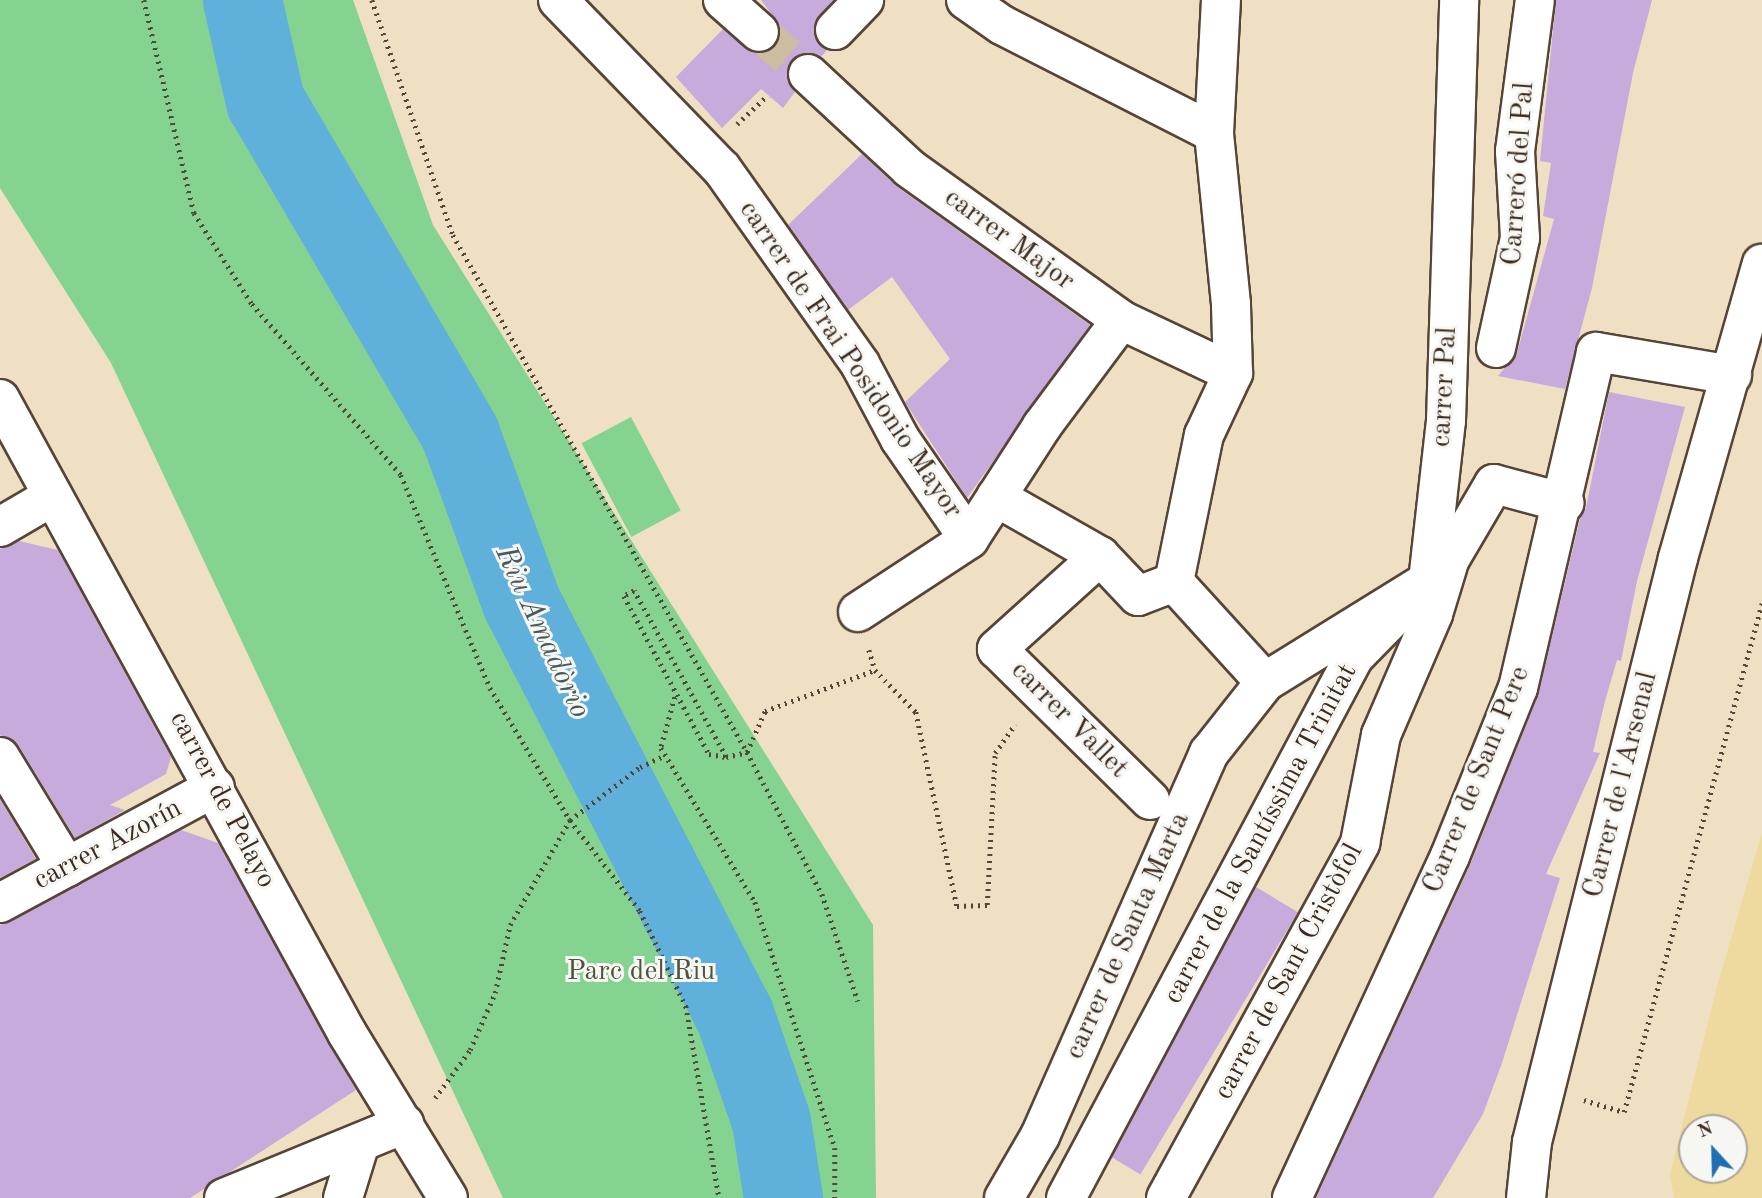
<!DOCTYPE html>
<meta charset="utf-8">
<style>
body{margin:0}
#map{position:relative;width:1762px;height:1198px;overflow:hidden;background:#efe0c3;font-family:"Old Standard TT",serif}
div>[style]{position:absolute}
.green>*{inset:0;background:#85d391;transform-origin:0 0}
.sand>*{inset:0;background:#eeda9e}
.river>*{height:79px;margin:-39.5px;padding:0 39.5px;transform-origin:39.5px;border-radius:39.5px;background:#5fb0da}
.building>*{inset:0;background:#c7abdc;transform-origin:0 0}
.minor-tunnel>*{height:38px;margin-top:-19px;transform-origin:0;background:repeating-linear-gradient(90deg,#cbbca2 0 38px,transparent 0 57px)}
.path>*{height:4.5px;margin-top:-2.25px;transform-origin:0;background:repeating-linear-gradient(90deg,#564537 0 2px,transparent 0 7px)}
.roads{filter:drop-shadow(2px 0 #564537) drop-shadow(-2px 0 #564537) drop-shadow(0 2px #564537) drop-shadow(0 -2px #564537)}
.minor>*{height:38px;margin:-19px;padding:0 19px;transform-origin:19px;border-radius:19px;background:#fff}
span{translate:-50% -50%;white-space:nowrap;text-align:center;line-height:1.15;-webkit-text-stroke:6px #f6f6f2;paint-order:stroke}
.street-label{font-size:28px;color:#3b2a1e}
.park-label{font-size:28px;color:#4e543b}
.water-label{font-size:30px;color:#485960;font-style:italic}
.north{position:absolute;left:1678px;top:1114px;width:70px;height:70px;box-sizing:border-box;background:#f6f6f2;border:2px solid #aba49d;border-radius:50%;rotate:338deg;font-size:19px;font-weight:700;line-height:28px;text-align:center;color:#3b2a1e}
.north::after{content:'';display:block;margin:auto;width:24px;height:32px;background:#1f6fb2;clip-path:polygon(50% 0,100% 100%,50% 72%,0 100%)}
</style>
<div id="map">
<div class="green">
<i style="clip-path:polygon(0 0,353px 0,433px 225px,873px 925px,876px 1198px,503px 1198px,111px 363px,0 188px)"></i>
<i style="left:631px;top:417px;width:106px;height:56px;rotate:62deg"></i>
</div>
<div class="sand">
<i style="clip-path:polygon(evenodd,1762px 833px,1762px 1198px,1674px 1198px,1670px 1174px,1718px 983px,1762px 833px,1692px 1128px,1734px 1128px,1734px 1170px,1692px 1170px,1692px 1128px)"></i>
</div>
<div class="river">
<i style="left:242px;top:0;width:104px;rotate:77.2deg"></i>
<i style="left:265px;top:101px;width:386px;rotate:59.6deg"></i>
<i style="left:460px;top:434px;width:179px;rotate:70deg"></i>
<i style="left:521px;top:602px;width:464px;rotate:62.7deg"></i>
<i style="left:734px;top:1014px;width:113px;rotate:70.9deg"></i>
<i style="left:771px;top:1121px;width:78px;rotate:81.1deg"></i>
</div>
<div class="building">
<i style="clip-path:polygon(761px 0,834px 0,814px 25px,814px 37px,827px 50px,821px 57px,802px 53px,792px 60px,787px 80px,795px 92px,783px 108px,761px 89px,722px 128px,676px 77px,723px 29px,754px 53px,775px 47px,780px 26px)"></i>
<i style="clip-path:polygon(1556px 0,1652px 0,1633px 73px,1592px 288px,1565px 389px,1498px 376px,1517px 353px,1554px 219px,1543px 216px,1551px 163px,1540px 161px)"></i>
<i style="clip-path:polygon(862px 154px,896px 186px,1090px 325px,967px 498px,905px 402px,950px 359px,892px 277px,848px 310px,788px 225px)"></i>
<i style="clip-path:polygon(1609px 392px,1685px 407px,1637px 581px,1621px 661px,1617px 660px,1605px 701px,1593px 752px,1600px 753px,1546px 874px,1560px 878px,1502px 1063px,1483px 1114px,1433px 1198px,1316px 1198px,1470px 865px,1538px 696px,1580px 519px,1586px 508px)"></i>
<i style="clip-path:polygon(19px 541px,58px 550px,171px 757px,166px 774px,110px 805px,125px 810px,75px 838px,19px 746px,0 735px,0 549px)"></i>
<i style="clip-path:polygon(0 799px,36px 859px,0 878px)"></i>
<i style="clip-path:polygon(181px 830px,218px 843px,356px 1090px,190px 1198px,0 1198px,0 925px)"></i>
<i style="left:1256px;top:887px;width:49px;height:306px;rotate:31deg"></i>
</div>
<div class="minor-tunnel">
<i style="left:759px;top:32px;width:65px;rotate:40.6deg"></i>
</div>
<div class="path">
<i style="left:144px;top:0;width:219px;rotate:76.8deg"></i>
<i style="left:194px;top:213px;width:108px;rotate:57.5deg"></i>
<i style="left:252px;top:304px;width:227px;rotate:48.9deg"></i>
<i style="left:401px;top:475px;width:231px;rotate:67.3deg"></i>
<i style="left:490px;top:688px;width:154px;rotate:58.8deg"></i>
<i style="left:570px;top:820px;width:115px;rotate:52.4deg"></i>
<i style="left:640px;top:911px;width:106px;rotate:64.2deg"></i>
<i style="left:686px;top:1006px;width:195px;rotate:80.2deg"></i>
<i style="left:372px;top:0;width:249px;rotate:71deg"></i>
<i style="left:453px;top:235px;width:595px;rotate:60.37deg"></i>
<i style="left:747px;top:752px;width:161px;rotate:62.2deg"></i>
<i style="left:822px;top:894px;width:113px;rotate:71.4deg"></i>
<i style="left:737px;top:124px;width:42px;rotate:-43.1deg"></i>
<i style="left:869px;top:650px;width:21px;rotate:73deg"></i>
<i style="left:875px;top:670px;width:59px;rotate:45.7deg"></i>
<i style="left:916px;top:712px;width:198px;rotate:78.1deg"></i>
<i style="left:957px;top:906px;width:30px;rotate:-2deg"></i>
<i style="left:987px;top:905px;width:152px;rotate:-87deg"></i>
<i style="left:995px;top:753px;width:35px;rotate:-55deg"></i>
<i style="left:675px;top:697px;width:53px;rotate:105.4deg"></i>
<i style="left:661px;top:748px;width:180px;rotate:58.6deg"></i>
<i style="left:755px;top:902px;width:259px;rotate:72deg"></i>
<i style="left:835px;top:1148px;width:50px;rotate:90deg"></i>
<i style="left:726px;top:757px;width:190px;rotate:-119deg"></i>
<i style="left:634px;top:591px;width:11px;rotate:153deg"></i>
<i style="left:624px;top:596px;width:179px;rotate:61.7deg"></i>
<i style="left:709px;top:754px;width:17px;rotate:10deg"></i>
<i style="left:726px;top:757px;width:22px;rotate:-13deg"></i>
<i style="left:747px;top:752px;width:45px;rotate:-66.3deg"></i>
<i style="left:765px;top:711px;width:117px;rotate:-20.4deg"></i>
<i style="left:435px;top:1098px;width:59px;rotate:-53.9deg"></i>
<i style="left:470px;top:1050px;width:62px;rotate:-66.3deg"></i>
<i style="left:495px;top:993px;width:70px;rotate:-77.6deg"></i>
<i style="left:510px;top:925px;width:121px;rotate:-60.3deg"></i>
<i style="left:570px;top:820px;width:88px;rotate:-37.1deg"></i>
<i style="left:640px;top:767px;width:26px;rotate:-25deg"></i>
<i style="left:1584px;top:1100px;width:42px;rotate:16.7deg"></i>
<i style="left:1624px;top:1112px;width:527px;rotate:-74.83deg"></i>
</div>
<div class="roads">
<div class="minor">
<i style="left:558px;top:0;width:235px;rotate:45.9deg"></i>
<i style="left:722px;top:169px;width:239px;rotate:54.7deg"></i>
<i style="left:860px;top:364px;width:85px;rotate:61.9deg"></i>
<i style="left:900px;top:439px;width:121px;rotate:55.4deg"></i>
<i style="left:723px;top:0;width:48px;rotate:41.6deg"></i>
<i style="left:966px;top:0;width:44px;rotate:34.8deg"></i>
<i style="left:1002px;top:25px;width:238px;rotate:27deg"></i>
<i style="left:835px;top:30px;width:42px;rotate:-46deg"></i>
<i style="left:808px;top:74px;width:138px;rotate:42.9deg"></i>
<i style="left:909px;top:168px;width:261px;rotate:35.6deg"></i>
<i style="left:1121px;top:320px;width:124px;rotate:25.3deg"></i>
<i style="left:1496px;top:348px;width:113px;rotate:-77.7deg"></i>
<i style="left:1520px;top:238px;width:87px;rotate:-93.3deg"></i>
<i style="left:1515px;top:151px;width:152px;rotate:-82.5deg"></i>
<i style="left:0;top:399px;width:723px;rotate:61.31deg"></i>
<i style="left:347px;top:1033px;width:193px;rotate:58.5deg"></i>
<i style="left:996px;top:497px;width:120px;rotate:29.6deg"></i>
<i style="left:1100px;top:556px;width:55px;rotate:46.5deg"></i>
<i style="left:1138px;top:596px;width:39px;rotate:-21deg"></i>
<i style="left:0;top:527px;width:61px;rotate:-30.3deg"></i>
<i style="left:1100px;top:556px;width:139px;rotate:137.9deg"></i>
<i style="left:997px;top:649px;width:215px;rotate:44.6deg"></i>
<i style="left:1174px;top:582px;width:150px;rotate:-78.5deg"></i>
<i style="left:1204px;top:435px;width:68px;rotate:-64.9deg"></i>
<i style="left:1233px;top:373px;width:69px;rotate:-91.7deg"></i>
<i style="left:1231px;top:304px;width:172px;rotate:-95.7deg"></i>
<i style="left:1214px;top:133px;width:133px;rotate:-87deg"></i>
<i style="left:1174px;top:582px;width:135px;rotate:47.7deg"></i>
<i style="left:858px;top:612px;width:133px;rotate:-33.3deg"></i>
<i style="left:969px;top:539px;width:135px;rotate:-57.1deg"></i>
<i style="left:1042px;top:426px;width:132px;rotate:-53.3deg"></i>
<i style="left:0;top:757px;width:129px;rotate:58.7deg"></i>
<i style="left:0;top:903px;width:244px;rotate:-28.3deg"></i>
<i style="left:224px;top:1198px;width:195px;rotate:-22.3deg"></i>
<i style="left:343px;top:1198px;width:54px;rotate:-72.9deg"></i>
<i style="left:1004px;top:1198px;width:72px;rotate:-59.9deg"></i>
<i style="left:1040px;top:1136px;width:419px;rotate:-66.2deg"></i>
<i style="left:1209px;top:753px;width:90px;rotate:-51.7deg"></i>
<i style="left:1265px;top:682px;width:192px;rotate:-31.8deg"></i>
<i style="left:1428px;top:581px;width:161px;rotate:-83.6deg"></i>
<i style="left:1446px;top:421px;width:421px;rotate:-88.2deg"></i>
<i style="left:1066px;top:1198px;width:613px;rotate:-61.97deg"></i>
<i style="left:1354px;top:657px;width:137px;rotate:-45.6deg"></i>
<i style="left:1450px;top:559px;width:87px;rotate:-59.6deg"></i>
<i style="left:1494px;top:484px;width:73px;rotate:15deg"></i>
<i style="left:1166px;top:1198px;width:405px;rotate:-61.3deg"></i>
<i style="left:1360px;top:843px;width:110px;rotate:-79deg"></i>
<i style="left:1381px;top:735px;width:132px;rotate:-66.7deg"></i>
<i style="left:1433px;top:614px;width:51px;rotate:-73deg"></i>
<i style="left:1292px;top:1198px;width:377px;rotate:-65.2deg"></i>
<i style="left:1450px;top:856px;width:181px;rotate:-68deg"></i>
<i style="left:1518px;top:688px;width:345px;rotate:-76.9deg"></i>
<i style="left:1596px;top:352px;width:138px;rotate:9.6deg"></i>
<i style="left:1526px;top:1198px;width:56px;rotate:-83.9deg"></i>
<i style="left:1532px;top:1142px;width:602px;rotate:-75.96deg"></i>
<i style="left:1678px;top:558px;width:306px;rotate:-74.1deg"></i>
</div>
</div>
<div class="street-label">
<span style="left:1519px;top:174px;rotate:-86deg">Carreró del Pal</span>
<span style="left:1009px;top:240px;rotate:36deg">carrer Major</span>
<span style="left:850px;top:360px;rotate:56deg">carrer de Frai Posidonio Mayor</span>
<span style="left:1445px;top:387px;rotate:-87deg">carrer Pal</span>
<span style="left:1069px;top:720px;rotate:45deg">carrer Vallet</span>
<span style="left:1477px;top:780px;rotate:-68deg">Carrer de Sant Pere</span>
<span style="left:1621px;top:785px;rotate:-76deg">Carrer de l'Arsenal</span>
<span style="left:222px;top:800px;rotate:62deg">carrer de Pelayo</span>
<span style="left:1261px;top:834px;rotate:-62deg">carrer de la Santíssima Trinitat</span>
<span style="left:108px;top:845px;rotate:-28deg">carrer Azorín</span>
<span style="left:1128px;top:936px;rotate:-66deg">carrer de Santa Marta</span>
<span style="left:1289px;top:972px;rotate:-62deg">carrer de Sant Cristòfol</span>
</div>
<div class="park-label">
<span style="left:641px;top:972px">Parc del Riu</span>
</div>
<div class="water-label">
<span style="left:542px;top:632px;rotate:65deg">Riu Amadòrio</span>
</div>
<div class="north">N</div>
</div>
